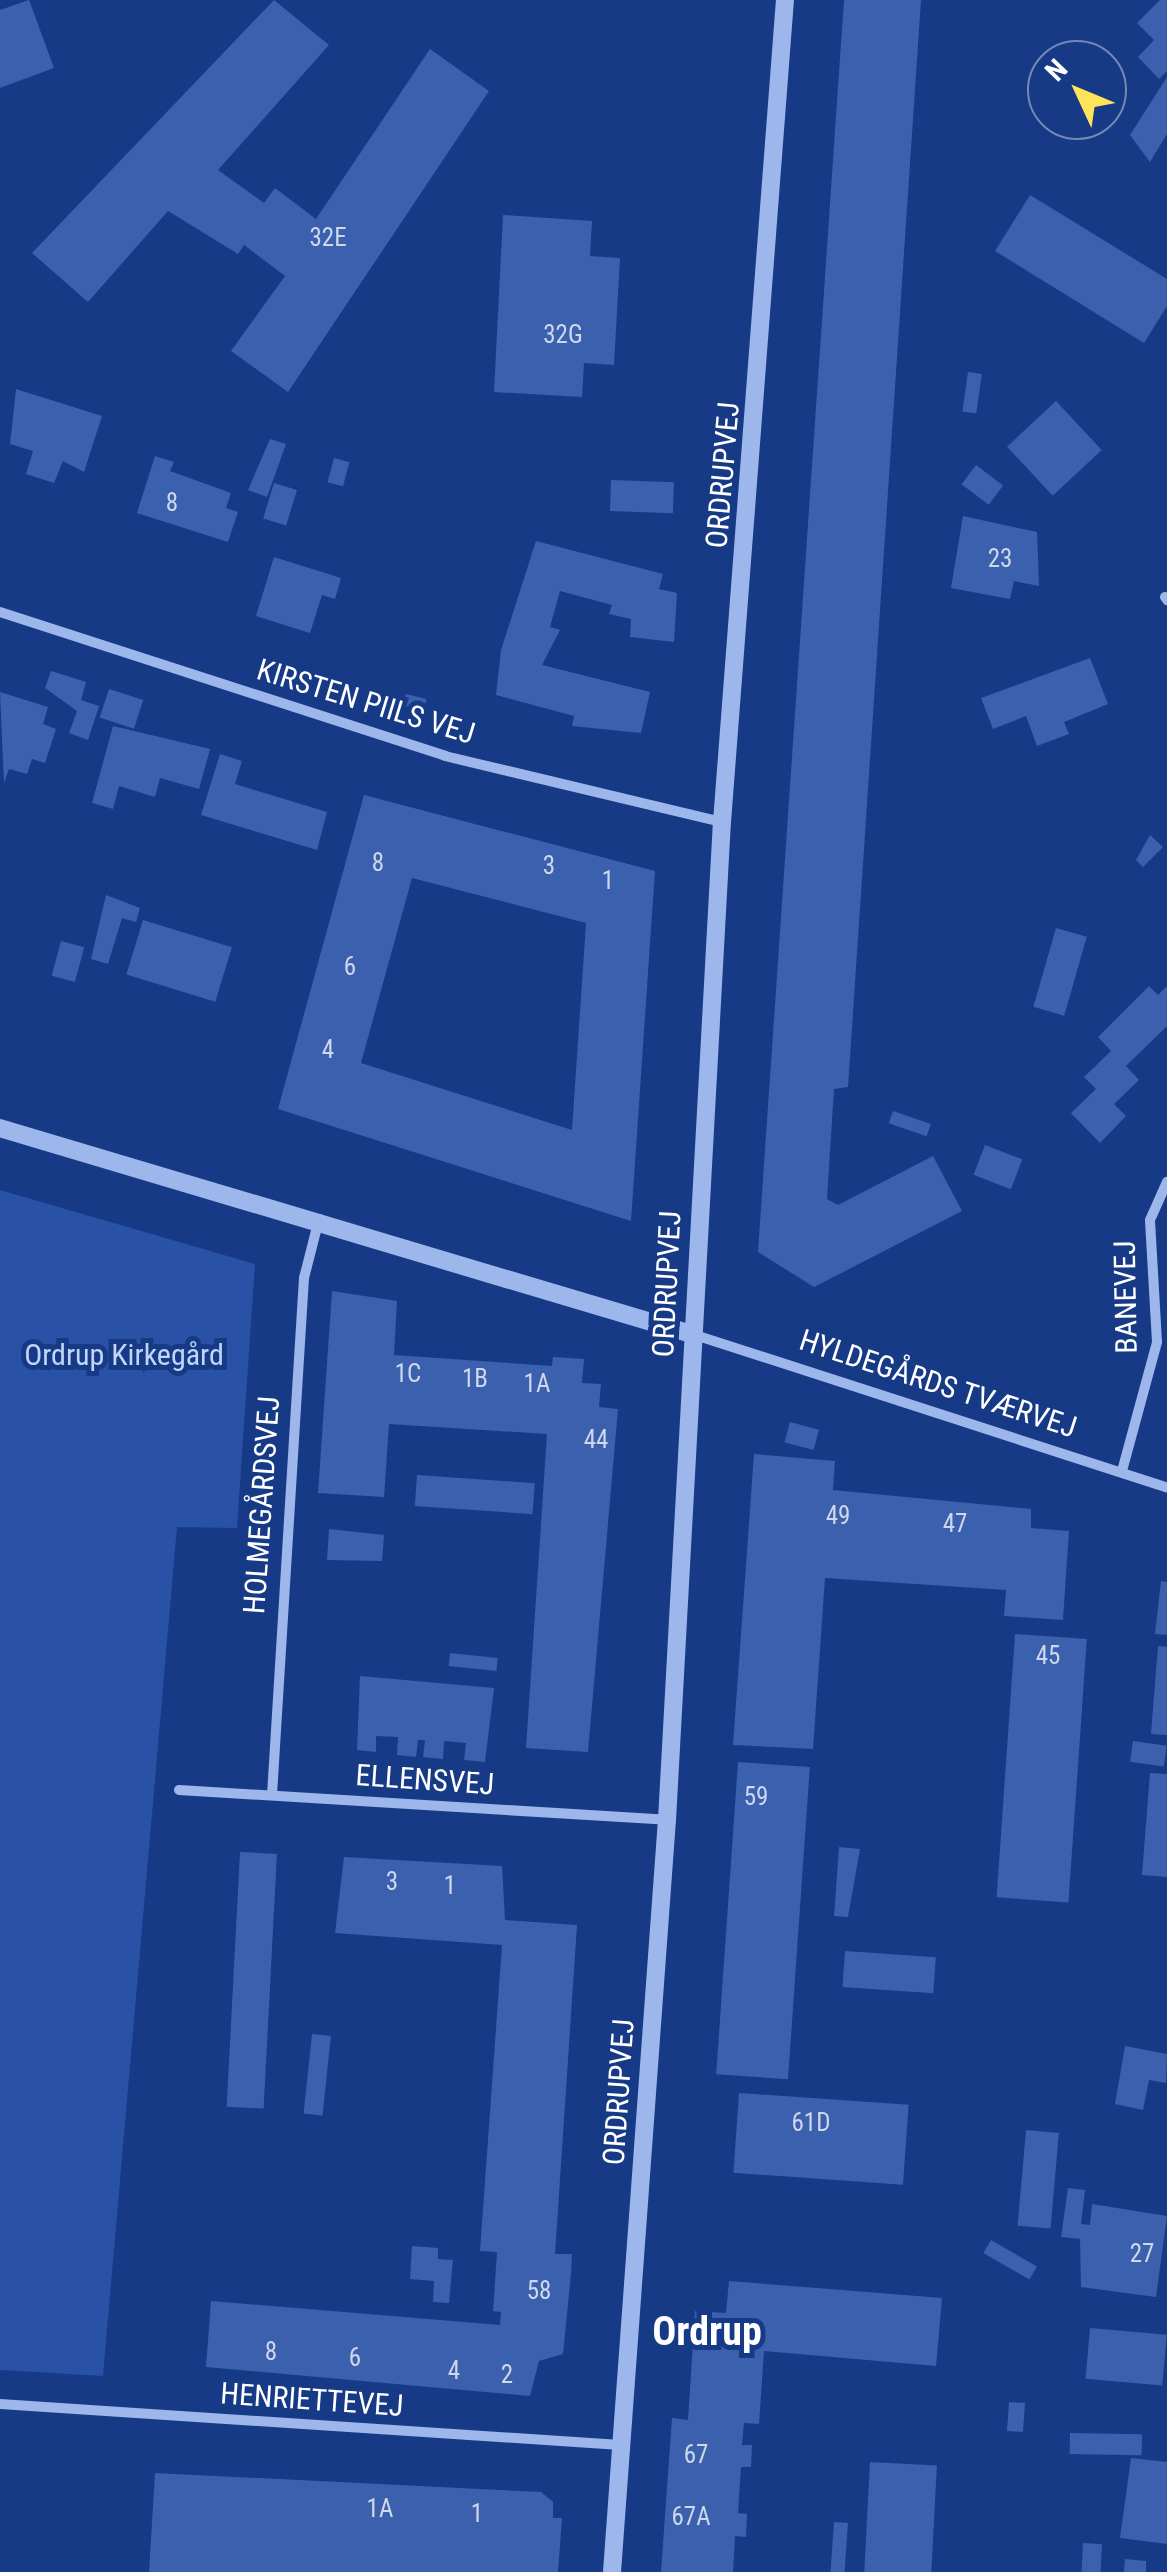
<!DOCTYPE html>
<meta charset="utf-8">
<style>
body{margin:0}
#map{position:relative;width:1167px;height:2572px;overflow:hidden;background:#173a86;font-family:"Roboto Condensed",sans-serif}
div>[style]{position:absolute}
.green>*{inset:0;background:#2951a5}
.building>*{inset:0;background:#3b60ae;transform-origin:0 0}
.minor>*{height:10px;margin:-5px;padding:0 5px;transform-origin:5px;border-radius:5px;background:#9db7ed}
.tertiary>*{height:18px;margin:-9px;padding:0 9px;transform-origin:9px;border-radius:9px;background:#9db7ed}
span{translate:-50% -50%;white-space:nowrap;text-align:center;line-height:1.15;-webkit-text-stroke:10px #173a86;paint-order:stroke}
.number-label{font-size:25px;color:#ced7eb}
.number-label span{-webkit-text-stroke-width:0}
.street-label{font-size:30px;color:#fff}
.park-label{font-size:30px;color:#c2d5fa}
.district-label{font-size:40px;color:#fff;font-weight:700}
.north{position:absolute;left:1027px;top:40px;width:100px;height:100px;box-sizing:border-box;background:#173a86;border:2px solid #7489b6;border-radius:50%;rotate:314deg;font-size:28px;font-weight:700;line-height:40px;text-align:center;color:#fff}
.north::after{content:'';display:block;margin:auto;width:35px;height:45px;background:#ffe459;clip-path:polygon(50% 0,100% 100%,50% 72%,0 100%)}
</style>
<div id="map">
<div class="green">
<i style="clip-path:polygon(0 1190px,255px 1264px,237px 1528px,177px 1527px,103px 2376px,0 2370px)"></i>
</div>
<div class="building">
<i style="clip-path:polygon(29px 0,54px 68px,0 88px,0 10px)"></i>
<i style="clip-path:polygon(274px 0,329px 45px,218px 170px,264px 203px,275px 188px,316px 219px,430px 49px,489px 91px,288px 392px,231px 351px,285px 276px,244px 245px,238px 254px,168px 211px,88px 302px,32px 253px)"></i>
<i style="clip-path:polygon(844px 0,921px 0,848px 1087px,834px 1089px,827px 1199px,838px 1205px,933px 1156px,962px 1211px,814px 1287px,758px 1252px)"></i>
<i style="clip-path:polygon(1160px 0,1167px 0,1167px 71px,1159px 79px,1138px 57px,1154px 40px,1137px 23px)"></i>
<i style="clip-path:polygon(1167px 77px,1167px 134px,1150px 162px,1130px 135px)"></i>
<i style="clip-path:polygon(1030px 195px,1167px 279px,1167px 306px,1144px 343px,995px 251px)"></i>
<i style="clip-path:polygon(503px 215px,592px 221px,590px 256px,620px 258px,614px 365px,584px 363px,582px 397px,494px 392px)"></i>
<i style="left:968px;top:372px;width:14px;height:40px;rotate:8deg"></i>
<i style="clip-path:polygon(16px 389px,102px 416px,84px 472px,63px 461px,54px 483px,26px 474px,33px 451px,10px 444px)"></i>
<i style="left:1056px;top:401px;width:67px;height:67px;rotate:47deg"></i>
<i style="clip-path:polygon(270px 439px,286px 444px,267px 497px,248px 490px)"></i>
<i style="clip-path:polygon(155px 456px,174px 462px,170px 471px,231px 493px,226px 508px,238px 512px,228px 542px,137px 513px)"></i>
<i style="left:334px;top:458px;width:16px;height:25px;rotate:15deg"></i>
<i style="left:976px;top:465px;width:34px;height:24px;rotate:37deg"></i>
<i style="left:611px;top:480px;width:63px;height:31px;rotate:2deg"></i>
<i style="left:274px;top:483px;width:24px;height:37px;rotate:17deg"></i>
<i style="clip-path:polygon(963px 516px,1037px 532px,1039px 586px,1014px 581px,1010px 599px,951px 588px)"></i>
<i style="clip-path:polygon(536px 541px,663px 574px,659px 589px,677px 593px,674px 642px,630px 637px,631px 619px,609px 614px,612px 605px,560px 591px,550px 627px,560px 630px,542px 665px,650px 692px,641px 733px,572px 726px,574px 716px,496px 695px,501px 650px)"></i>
<i style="clip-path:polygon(274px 557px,341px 578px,335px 599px,322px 595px,310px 633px,256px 616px)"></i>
<i style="clip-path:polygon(1090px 658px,1108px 704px,1064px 722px,1069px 734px,1037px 746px,1026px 716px,993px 729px,981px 698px)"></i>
<i style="clip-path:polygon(51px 671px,86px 682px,81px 700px,99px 706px,88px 740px,69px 733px,77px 711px,45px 688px)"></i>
<i style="left:109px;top:689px;width:36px;height:30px;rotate:18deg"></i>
<i style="clip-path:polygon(0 692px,48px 707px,43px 724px,56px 729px,45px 763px,32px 759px,27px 774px,9px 769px,4px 783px)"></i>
<i style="left:406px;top:694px;width:21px;height:12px;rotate:14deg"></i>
<i style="clip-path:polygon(113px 726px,210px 749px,199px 789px,160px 778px,155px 797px,119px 786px,113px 809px,92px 803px)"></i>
<i style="clip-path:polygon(220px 754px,242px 761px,235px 784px,327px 812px,317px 850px,201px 815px)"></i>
<i style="clip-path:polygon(evenodd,364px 795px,655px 871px,631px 1221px,278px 1109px,364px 795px,412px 878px,586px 923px,572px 1130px,361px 1063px,412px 878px)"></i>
<i style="clip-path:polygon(1150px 835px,1163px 847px,1143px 867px,1136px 860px)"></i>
<i style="clip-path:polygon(106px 895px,140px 908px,136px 922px,122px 918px,108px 964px,91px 959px)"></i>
<i style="left:143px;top:920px;width:93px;height:57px;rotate:17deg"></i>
<i style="left:1056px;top:928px;width:32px;height:82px;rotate:16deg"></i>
<i style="left:61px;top:941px;width:24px;height:36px;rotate:15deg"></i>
<i style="clip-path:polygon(1149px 986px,1158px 995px,1167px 986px,1167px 1026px,1126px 1066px,1139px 1080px,1114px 1104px,1126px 1116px,1100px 1143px,1071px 1113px,1096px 1089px,1084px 1077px,1111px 1051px,1098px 1037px)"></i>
<i style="left:893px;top:1111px;width:40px;height:13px;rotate:19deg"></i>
<i style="left:985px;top:1145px;width:40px;height:32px;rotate:21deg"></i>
<i style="clip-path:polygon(332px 1291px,397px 1301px,394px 1355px,552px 1366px,553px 1357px,584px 1359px,582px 1383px,601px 1384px,599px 1407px,618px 1409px,588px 1752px,526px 1748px,547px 1434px,389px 1424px,384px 1497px,318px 1493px)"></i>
<i style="left:790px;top:1422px;width:30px;height:21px;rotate:15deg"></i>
<i style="clip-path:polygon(754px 1454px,835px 1461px,833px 1490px,1031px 1509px,1031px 1528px,1069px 1531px,1063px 1620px,1004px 1616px,1006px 1590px,825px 1578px,813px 1749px,733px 1745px)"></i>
<i style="left:417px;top:1475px;width:118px;height:31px;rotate:4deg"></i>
<i style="clip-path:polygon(329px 1529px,384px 1535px,382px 1561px,327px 1560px)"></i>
<i style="clip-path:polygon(1161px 1581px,1167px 1582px,1167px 1635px,1155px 1634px)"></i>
<i style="left:1015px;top:1634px;width:72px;height:264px;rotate:4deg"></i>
<i style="clip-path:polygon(1158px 1646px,1167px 1647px,1167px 1735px,1151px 1734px)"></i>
<i style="left:450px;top:1653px;width:48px;height:13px;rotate:6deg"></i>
<i style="clip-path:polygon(360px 1676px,494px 1688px,485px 1762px,464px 1760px,466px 1743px,444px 1741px,443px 1759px,423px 1757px,425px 1740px,418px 1740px,416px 1757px,397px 1755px,398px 1737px,376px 1736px,376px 1752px,357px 1750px)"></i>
<i style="left:1133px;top:1741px;width:34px;height:21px;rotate:8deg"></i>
<i style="left:738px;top:1762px;width:72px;height:313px;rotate:4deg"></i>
<i style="clip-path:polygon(1150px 1773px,1167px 1774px,1167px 1877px,1142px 1875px)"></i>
<i style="clip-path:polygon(839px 1847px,860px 1849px,848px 1917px,834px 1916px)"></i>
<i style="left:240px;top:1852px;width:37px;height:255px;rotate:3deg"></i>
<i style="clip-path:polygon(344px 1857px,502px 1866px,505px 1920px,577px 1925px,555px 2254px,572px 2254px,571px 2274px,563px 2354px,539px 2361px,530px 2396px,206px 2367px,211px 2301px,500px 2325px,501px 2312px,493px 2311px,497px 2252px,480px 2251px,502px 1945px,335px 1933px)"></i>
<i style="left:845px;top:1951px;width:91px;height:36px;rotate:4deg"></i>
<i style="left:312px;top:2034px;width:19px;height:80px;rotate:6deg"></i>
<i style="clip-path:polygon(1125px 2046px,1167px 2054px,1166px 2083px,1149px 2080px,1143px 2110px,1115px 2104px)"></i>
<i style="left:739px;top:2093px;width:170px;height:80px;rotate:4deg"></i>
<i style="left:1026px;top:2130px;width:33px;height:96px;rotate:5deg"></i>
<i style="clip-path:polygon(1068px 2188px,1085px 2190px,1081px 2224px,1090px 2225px,1092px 2204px,1167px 2216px,1156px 2297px,1081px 2287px,1080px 2239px,1061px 2237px)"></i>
<i style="left:991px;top:2240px;width:53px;height:15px;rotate:30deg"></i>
<i style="clip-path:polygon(412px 2246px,438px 2248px,438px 2259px,453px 2260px,449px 2303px,433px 2302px,434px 2281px,410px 2279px)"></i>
<i style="clip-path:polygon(729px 2281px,942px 2298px,936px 2366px,764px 2351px,759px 2424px,744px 2423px,742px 2445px,752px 2445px,751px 2467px,741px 2467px,738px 2513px,747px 2514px,746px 2537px,735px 2536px,733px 2572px,661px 2572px,672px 2418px,688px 2420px,695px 2311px,726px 2313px)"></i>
<i style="left:1090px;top:2328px;width:77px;height:51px;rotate:5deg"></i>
<i style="left:1009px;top:2402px;width:16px;height:29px;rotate:4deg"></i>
<i style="left:1070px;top:2433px;width:72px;height:21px;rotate:1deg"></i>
<i style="clip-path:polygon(1131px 2458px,1167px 2462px,1167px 2544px,1120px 2538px)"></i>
<i style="left:870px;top:2462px;width:67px;height:110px;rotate:3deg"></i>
<i style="clip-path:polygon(155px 2473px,541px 2492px,553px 2502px,553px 2518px,562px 2518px,558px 2572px,149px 2572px)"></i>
<i style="left:834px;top:2522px;width:14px;height:50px;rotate:4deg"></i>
<i style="left:1083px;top:2543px;width:19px;height:29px;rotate:3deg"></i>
<i style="clip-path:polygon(1125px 2559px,1146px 2561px,1146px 2572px,1124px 2572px)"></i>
</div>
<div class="minor">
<i style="left:1165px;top:597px;width:4px;rotate:56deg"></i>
<i style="left:0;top:612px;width:468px;rotate:17.9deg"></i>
<i style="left:445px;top:756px;width:285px;rotate:13.4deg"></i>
<i style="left:692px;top:1334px;width:499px;rotate:17.9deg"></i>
<i style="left:1122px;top:1471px;width:134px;rotate:-74.8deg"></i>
<i style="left:1157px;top:1342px;width:122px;rotate:-93.3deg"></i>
<i style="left:1150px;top:1220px;width:42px;rotate:-65.9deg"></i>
<i style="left:179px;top:1790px;width:489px;rotate:3.5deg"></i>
<i style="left:272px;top:1795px;width:518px;rotate:-86.46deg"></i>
<i style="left:304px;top:1278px;width:61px;rotate:-75.7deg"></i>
<i style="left:0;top:2404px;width:622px;rotate:3.78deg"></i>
</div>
<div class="tertiary">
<i style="left:0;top:1128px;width:721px;rotate:16.6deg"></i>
<i style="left:612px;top:2572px;width:754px;rotate:-85.82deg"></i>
<i style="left:667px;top:1820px;width:1000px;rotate:-86.85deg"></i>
<i style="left:722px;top:822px;width:824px;rotate:-85.62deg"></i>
</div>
<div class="number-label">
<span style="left:328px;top:238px">32E</span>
<span style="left:563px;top:335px">32G</span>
<span style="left:172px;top:503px">8</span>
<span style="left:1000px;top:559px">23</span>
<span style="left:378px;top:863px">8</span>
<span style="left:549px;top:866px">3</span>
<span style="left:608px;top:881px">1</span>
<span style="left:350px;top:967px">6</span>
<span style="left:328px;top:1050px">4</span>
<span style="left:408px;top:1374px">1C</span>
<span style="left:475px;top:1379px">1B</span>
<span style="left:537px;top:1384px">1A</span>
<span style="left:596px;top:1440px">44</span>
<span style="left:838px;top:1516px">49</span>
<span style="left:955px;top:1524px">47</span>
<span style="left:1048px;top:1656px">45</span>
<span style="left:756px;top:1797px">59</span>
<span style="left:392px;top:1882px">3</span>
<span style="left:450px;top:1886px">1</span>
<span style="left:811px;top:2123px">61D</span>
<span style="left:1142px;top:2254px">27</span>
<span style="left:539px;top:2291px">58</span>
<span style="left:271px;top:2352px">8</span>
<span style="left:355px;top:2358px">6</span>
<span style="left:454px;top:2371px">4</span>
<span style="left:507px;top:2375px">2</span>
<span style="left:696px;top:2455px">67</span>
<span style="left:380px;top:2509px">1A</span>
<span style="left:477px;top:2514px">1</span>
<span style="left:691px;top:2517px">67A</span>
</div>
<div class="street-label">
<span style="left:723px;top:475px;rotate:-85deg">ORDRUPVEJ</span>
<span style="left:366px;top:702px;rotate:17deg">KIRSTEN PIILS VEJ</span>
<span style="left:667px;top:1284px;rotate:-87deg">ORDRUPVEJ</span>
<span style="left:1126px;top:1297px;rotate:-91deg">BANEVEJ</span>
<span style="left:938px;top:1384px;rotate:18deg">HYLDEGÅRDS TVÆRVEJ</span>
<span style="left:262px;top:1505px;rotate:-86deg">HOLMEGÅRDSVEJ</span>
<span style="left:425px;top:1780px;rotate:4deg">ELLENSVEJ</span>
<span style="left:619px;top:2092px;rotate:-86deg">ORDRUPVEJ</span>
<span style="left:312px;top:2400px;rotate:4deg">HENRIETTEVEJ</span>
</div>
<div class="park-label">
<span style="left:124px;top:1355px">Ordrup Kirkegård</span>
</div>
<div class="district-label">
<span style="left:707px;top:2332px">Ordrup</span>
</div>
<div class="north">N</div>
</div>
